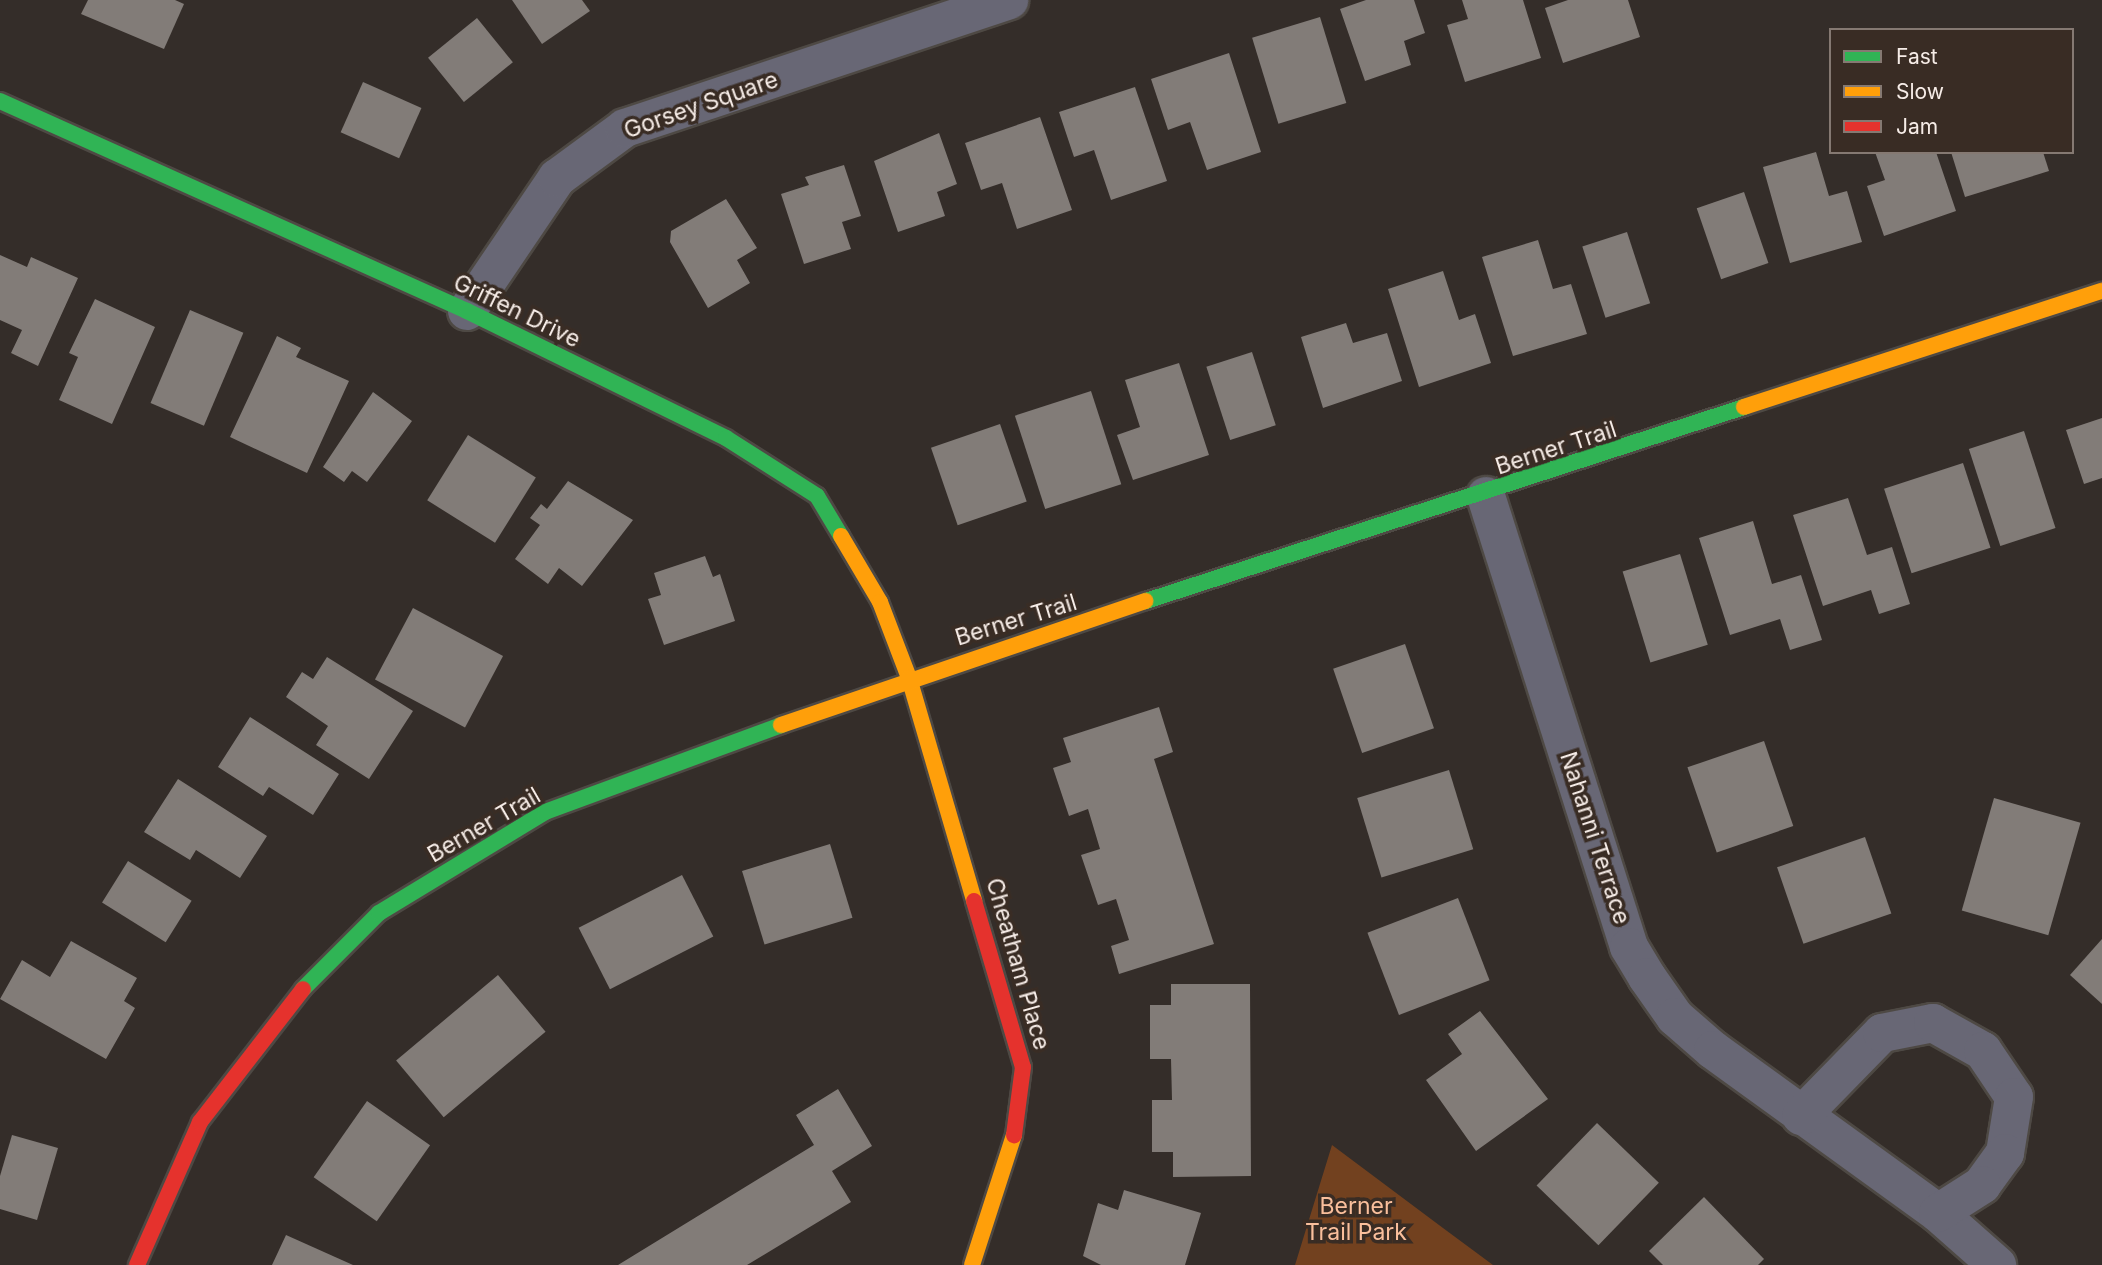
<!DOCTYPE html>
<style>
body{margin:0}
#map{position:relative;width:2102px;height:1265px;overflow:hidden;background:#342d29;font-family:Inter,sans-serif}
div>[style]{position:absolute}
.green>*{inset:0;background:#72411f}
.building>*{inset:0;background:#827c78;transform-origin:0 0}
.roads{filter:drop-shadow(2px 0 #4e4944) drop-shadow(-2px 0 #4e4944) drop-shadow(0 2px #4e4944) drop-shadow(0 -2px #4e4944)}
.street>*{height:38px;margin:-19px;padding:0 19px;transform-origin:19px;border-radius:19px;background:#686775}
.fast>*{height:16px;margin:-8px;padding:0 8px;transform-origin:8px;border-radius:8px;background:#30b455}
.slow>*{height:16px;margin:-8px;padding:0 8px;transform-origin:8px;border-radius:8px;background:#ff9f0a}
.jam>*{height:16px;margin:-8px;padding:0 8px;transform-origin:8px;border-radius:8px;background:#e5322d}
span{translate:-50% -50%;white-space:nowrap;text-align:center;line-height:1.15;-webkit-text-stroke:7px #392c24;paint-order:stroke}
.street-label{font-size:23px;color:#f6ece7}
.park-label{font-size:23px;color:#fabf9c}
.legend{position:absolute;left:1829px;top:28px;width:245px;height:126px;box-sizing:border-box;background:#392c24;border:2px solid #857972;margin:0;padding:9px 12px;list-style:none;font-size:21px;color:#f6ece7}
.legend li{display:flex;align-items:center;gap:14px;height:35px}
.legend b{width:35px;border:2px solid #857972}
</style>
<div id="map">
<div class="green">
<i style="clip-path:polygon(1332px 1145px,1443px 1228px,1493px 1265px,1295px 1265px)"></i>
</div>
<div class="building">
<i style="clip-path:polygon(88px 0,175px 0,184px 4px,164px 49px,81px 14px)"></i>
<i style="clip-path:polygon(512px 0,582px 0,590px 11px,542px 44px)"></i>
<i style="clip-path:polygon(1366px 0,1414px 0,1425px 33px,1404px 41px,1411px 65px,1365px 81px,1340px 9px)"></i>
<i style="clip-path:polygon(1462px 0,1523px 0,1541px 58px,1465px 82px,1447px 25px,1468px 19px)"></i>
<i style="clip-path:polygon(1568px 0,1628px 0,1640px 37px,1563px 63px,1545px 8px)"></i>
<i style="left:1320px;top:17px;width:90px;height:71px;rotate:73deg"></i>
<i style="left:477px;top:18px;width:57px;height:63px;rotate:51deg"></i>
<i style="clip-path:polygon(1229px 53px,1261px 152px,1207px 170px,1190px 122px,1168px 130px,1151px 79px)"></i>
<i style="left:363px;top:82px;width:64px;height:55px;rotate:24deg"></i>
<i style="clip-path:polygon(1135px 87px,1167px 181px,1111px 200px,1094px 150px,1074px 157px,1059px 112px)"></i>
<i style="clip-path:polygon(1040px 117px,1072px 210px,1017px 229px,1002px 183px,981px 190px,965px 143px)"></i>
<i style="clip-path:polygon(939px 133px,957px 184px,937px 192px,945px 216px,898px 232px,874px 161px)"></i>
<i style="clip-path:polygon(1816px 152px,1829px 196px,1847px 191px,1862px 242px,1790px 263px,1763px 167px)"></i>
<i style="clip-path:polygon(1875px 152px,1936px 152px,1956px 211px,1884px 236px,1867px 186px,1885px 180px)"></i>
<i style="clip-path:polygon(1951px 152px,2043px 152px,2049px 171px,1965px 197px)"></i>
<i style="clip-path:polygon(844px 165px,861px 216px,842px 222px,851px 249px,804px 264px,781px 194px,809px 185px,805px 177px)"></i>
<i style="left:1744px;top:192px;width:75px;height:50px;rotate:71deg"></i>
<i style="clip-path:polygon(726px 199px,757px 248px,737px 260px,750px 283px,708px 308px,670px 242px,671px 231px)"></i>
<i style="left:1627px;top:232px;width:75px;height:47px;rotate:72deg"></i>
<i style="clip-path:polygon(1538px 240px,1553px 289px,1571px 284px,1587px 334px,1513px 356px,1482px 257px)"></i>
<i style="clip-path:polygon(0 255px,27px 267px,31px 257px,78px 278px,38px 366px,11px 353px,22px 330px,0 320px)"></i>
<i style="clip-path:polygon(1443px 271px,1459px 320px,1475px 314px,1491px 363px,1419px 387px,1388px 289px)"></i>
<i style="clip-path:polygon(95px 299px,155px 327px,112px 424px,59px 400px,78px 357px,69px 353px)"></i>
<i style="left:190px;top:310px;width:58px;height:101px;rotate:23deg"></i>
<i style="clip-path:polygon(1346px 323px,1353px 343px,1387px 333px,1402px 381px,1323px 408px,1301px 337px)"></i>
<i style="clip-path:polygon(277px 336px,301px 348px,296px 357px,349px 381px,307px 473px,230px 437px)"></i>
<i style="left:1252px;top:352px;width:77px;height:48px;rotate:72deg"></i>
<i style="clip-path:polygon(1179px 363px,1209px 455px,1133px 480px,1117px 435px,1140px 427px,1125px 380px)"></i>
<i style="left:1091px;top:391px;width:98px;height:80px;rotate:72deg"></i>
<i style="clip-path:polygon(373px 392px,412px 421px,367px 482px,352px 471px,344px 482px,323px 467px)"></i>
<i style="clip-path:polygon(2102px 418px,2102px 478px,2084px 484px,2066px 430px)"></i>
<i style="left:1000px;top:424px;width:82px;height:73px;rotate:71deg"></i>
<i style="left:2024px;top:431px;width:102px;height:58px;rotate:72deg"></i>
<i style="left:468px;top:435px;width:80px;height:77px;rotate:32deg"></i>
<i style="left:1963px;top:463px;width:89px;height:83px;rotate:72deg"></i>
<i style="clip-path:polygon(568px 481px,633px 520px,582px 586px,559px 568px,548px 584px,515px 559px,540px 525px,530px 518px,541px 504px,547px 509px)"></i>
<i style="clip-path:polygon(1848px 498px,1867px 555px,1892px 547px,1910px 604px,1879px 614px,1871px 590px,1823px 606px,1793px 515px)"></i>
<i style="clip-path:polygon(1753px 521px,1772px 584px,1801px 575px,1822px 640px,1790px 650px,1780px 619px,1730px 635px,1699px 538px)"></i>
<i style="left:1680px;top:554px;width:95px;height:60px;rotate:73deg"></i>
<i style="clip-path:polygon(705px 556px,713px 577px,720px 574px,735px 621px,664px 645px,648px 599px,661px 595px,654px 573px)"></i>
<i style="left:413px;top:608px;width:102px;height:81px;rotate:28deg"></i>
<i style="left:1405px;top:644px;width:89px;height:76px;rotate:71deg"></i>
<i style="clip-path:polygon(327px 657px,413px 711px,369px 779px,316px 745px,328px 726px,286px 697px,302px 672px,313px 679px)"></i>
<i style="clip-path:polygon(1159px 707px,1173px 752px,1154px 759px,1214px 944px,1119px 974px,1111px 946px,1129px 940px,1116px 899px,1098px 905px,1081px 855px,1100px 849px,1088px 809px,1069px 816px,1053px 768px,1071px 762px,1063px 738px)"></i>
<i style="clip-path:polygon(250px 717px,339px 774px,313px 815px,269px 787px,263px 796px,218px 767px)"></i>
<i style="left:1764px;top:741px;width:90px;height:81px;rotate:71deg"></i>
<i style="left:1449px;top:770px;width:83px;height:96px;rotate:73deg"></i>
<i style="clip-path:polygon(178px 779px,267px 836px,240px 878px,196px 850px,190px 860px,144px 832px)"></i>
<i style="left:1994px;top:798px;width:90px;height:117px;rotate:16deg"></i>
<i style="left:1865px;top:837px;width:81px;height:93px;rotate:71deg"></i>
<i style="left:830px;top:844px;width:77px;height:92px;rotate:73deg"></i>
<i style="left:128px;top:861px;width:75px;height:49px;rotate:32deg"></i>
<i style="left:682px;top:875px;width:69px;height:116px;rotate:63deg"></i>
<i style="left:1458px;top:898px;width:88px;height:97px;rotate:69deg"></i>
<i style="clip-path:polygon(2102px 939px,2102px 1004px,2070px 975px)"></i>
<i style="clip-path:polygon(71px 941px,137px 978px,124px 1001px,135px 1008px,106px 1059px,0 999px,22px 960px,50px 977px)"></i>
<i style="left:498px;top:975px;width:74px;height:133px;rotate:50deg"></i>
<i style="clip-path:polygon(1171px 984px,1250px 984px,1251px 1176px,1173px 1177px,1173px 1152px,1152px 1152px,1152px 1100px,1172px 1100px,1171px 1059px,1150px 1059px,1150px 1005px,1171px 1005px)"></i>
<i style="clip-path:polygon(1480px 1011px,1548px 1099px,1476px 1151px,1426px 1080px,1462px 1054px,1448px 1034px)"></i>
<i style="clip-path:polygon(838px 1089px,872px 1146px,832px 1171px,851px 1202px,747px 1265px,618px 1265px,814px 1145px,796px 1115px)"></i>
<i style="left:367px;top:1101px;width:77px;height:93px;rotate:35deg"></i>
<i style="left:1597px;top:1123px;width:86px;height:87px;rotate:44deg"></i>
<i style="clip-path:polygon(12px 1135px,58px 1148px,37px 1220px,0 1209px,0 1176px)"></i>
<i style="clip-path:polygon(1124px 1190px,1201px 1213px,1185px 1265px,1101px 1265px,1083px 1256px,1098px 1203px,1118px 1210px)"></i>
<i style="clip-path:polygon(1704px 1197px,1764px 1259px,1758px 1265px,1663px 1265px,1649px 1251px)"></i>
<i style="clip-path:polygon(286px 1235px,353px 1265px,272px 1265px)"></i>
</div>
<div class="roads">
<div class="street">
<i style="left:467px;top:311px;width:161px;rotate:-55.9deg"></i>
<i style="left:557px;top:178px;width:84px;rotate:-36.3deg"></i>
<i style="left:625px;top:128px;width:405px;rotate:-18.4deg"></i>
<i style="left:1486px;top:496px;width:473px;rotate:72.4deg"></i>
<i style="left:1629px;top:947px;width:35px;rotate:59deg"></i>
<i style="left:1647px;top:977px;width:49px;rotate:55deg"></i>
<i style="left:1675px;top:1017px;width:50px;rotate:41deg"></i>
<i style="left:1713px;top:1050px;width:278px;rotate:35.9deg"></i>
<i style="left:1938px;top:1213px;width:79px;rotate:41.4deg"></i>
<i style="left:1801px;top:1116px;width:116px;rotate:-45.7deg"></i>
<i style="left:1882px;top:1033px;width:52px;rotate:-11.1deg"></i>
<i style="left:1933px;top:1023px;width:57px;rotate:29.2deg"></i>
<i style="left:1983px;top:1051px;width:55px;rotate:56deg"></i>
<i style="left:2014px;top:1097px;width:57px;rotate:99.1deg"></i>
<i style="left:2005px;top:1153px;width:39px;rotate:126deg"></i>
<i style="left:1982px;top:1185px;width:52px;rotate:147.5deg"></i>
</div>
<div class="fast">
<i style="left:0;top:101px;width:512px;rotate:24.21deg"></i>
<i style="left:467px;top:311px;width:288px;rotate:26.1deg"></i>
<i style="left:726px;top:438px;width:108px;rotate:32.5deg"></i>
<i style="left:817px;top:496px;width:47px;rotate:59deg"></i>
<i style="left:1146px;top:601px;width:629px;rotate:-17.97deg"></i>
<i style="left:303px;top:989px;width:107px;rotate:-45deg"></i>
<i style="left:379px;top:913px;width:194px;rotate:-31.3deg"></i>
<i style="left:545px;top:812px;width:252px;rotate:-20.2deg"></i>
</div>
<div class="slow">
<i style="left:1744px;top:407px;width:376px;rotate:-18deg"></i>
<i style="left:841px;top:536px;width:77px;rotate:59.4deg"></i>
<i style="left:880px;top:602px;width:81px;rotate:69.1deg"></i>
<i style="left:909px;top:678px;width:232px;rotate:73.7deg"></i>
<i style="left:781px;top:725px;width:385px;rotate:-18.8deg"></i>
<i style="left:972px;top:1265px;width:137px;rotate:-72.1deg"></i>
</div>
<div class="jam">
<i style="left:974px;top:901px;width:173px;rotate:73.6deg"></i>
<i style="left:1023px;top:1067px;width:69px;rotate:97.5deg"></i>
<i style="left:137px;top:1265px;width:156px;rotate:-66.2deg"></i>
<i style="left:200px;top:1122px;width:168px;rotate:-52.2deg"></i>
</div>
</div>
<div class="street-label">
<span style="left:701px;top:105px;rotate:-19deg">Gorsey Square</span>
<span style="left:517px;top:311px;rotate:26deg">Griffen Drive</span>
<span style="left:1556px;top:448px;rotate:-18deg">Berner Trail</span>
<span style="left:1016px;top:620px;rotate:-17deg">Berner Trail</span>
<span style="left:484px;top:825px;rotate:-30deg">Berner Trail</span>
<span style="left:1595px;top:838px;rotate:72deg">Nahanni Terrace</span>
<span style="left:1018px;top:964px;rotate:74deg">Cheatham Place</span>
</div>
<div class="park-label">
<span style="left:1356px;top:1219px">Berner<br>Trail Park</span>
</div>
<ul class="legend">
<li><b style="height:9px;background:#30b455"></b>Fast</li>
<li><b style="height:9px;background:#ff9f0a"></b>Slow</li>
<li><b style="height:9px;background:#e5322d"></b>Jam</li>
</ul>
</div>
